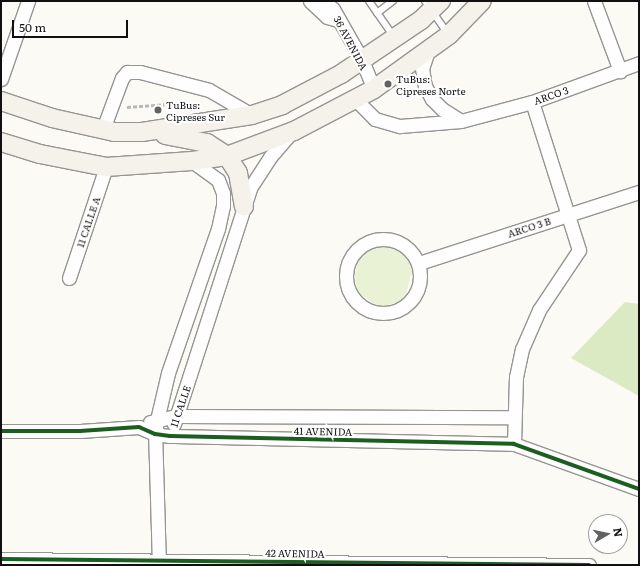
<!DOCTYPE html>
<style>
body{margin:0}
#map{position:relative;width:640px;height:566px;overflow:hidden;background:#fcfaf5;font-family:Literata,serif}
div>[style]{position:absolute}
.green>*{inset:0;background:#e9f2d5}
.forest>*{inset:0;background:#dbeac2}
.path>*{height:2.5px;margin-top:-1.25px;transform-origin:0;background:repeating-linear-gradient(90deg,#b9b9b8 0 4px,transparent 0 6px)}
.roads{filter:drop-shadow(1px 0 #969593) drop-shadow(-1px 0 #969593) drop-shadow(0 1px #969593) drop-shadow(0 -1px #969593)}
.service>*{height:6px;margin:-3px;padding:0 3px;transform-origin:3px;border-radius:3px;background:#fffefe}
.minor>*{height:13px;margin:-6.5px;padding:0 6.5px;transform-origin:6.5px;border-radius:6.5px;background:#fffefe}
.minor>.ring{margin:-6.5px;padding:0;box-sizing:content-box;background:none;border:13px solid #fffefe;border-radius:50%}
.secondary>*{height:18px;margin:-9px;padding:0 9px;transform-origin:9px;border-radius:9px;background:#f5f2eb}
.cycleway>*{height:4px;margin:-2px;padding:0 2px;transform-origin:2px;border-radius:2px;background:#1b5e20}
.dots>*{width:11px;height:11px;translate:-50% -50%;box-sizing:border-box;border:2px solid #fff;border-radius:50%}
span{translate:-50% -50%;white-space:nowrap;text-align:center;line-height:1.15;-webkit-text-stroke:4px #fff;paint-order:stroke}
.street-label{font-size:10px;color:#101010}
.poi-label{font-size:10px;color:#101010}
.left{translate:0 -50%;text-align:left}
.frame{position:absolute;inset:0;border:2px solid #101010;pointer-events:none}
.north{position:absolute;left:588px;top:514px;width:40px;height:40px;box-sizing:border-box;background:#fff;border:1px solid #9f9f9f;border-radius:50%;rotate:81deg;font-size:11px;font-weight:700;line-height:16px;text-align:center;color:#101010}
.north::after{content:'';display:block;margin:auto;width:14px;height:18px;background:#636260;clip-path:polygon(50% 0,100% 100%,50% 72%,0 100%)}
.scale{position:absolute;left:12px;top:20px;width:116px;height:18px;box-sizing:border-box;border:2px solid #101010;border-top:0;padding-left:5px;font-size:12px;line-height:14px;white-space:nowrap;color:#101010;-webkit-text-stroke:3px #fff;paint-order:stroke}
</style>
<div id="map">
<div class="green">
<i style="clip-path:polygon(380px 243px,402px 248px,413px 266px,406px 295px,398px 302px,384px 306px,374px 304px,357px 291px,355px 276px,357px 264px,363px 252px)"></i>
</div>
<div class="forest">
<i style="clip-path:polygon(625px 302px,639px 304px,639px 396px,571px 358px)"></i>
</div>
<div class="path">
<i style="left:127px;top:107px;width:56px;rotate:-4.1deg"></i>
<i style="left:183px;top:103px;width:11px;rotate:15deg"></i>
</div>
<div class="roads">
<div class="service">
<i style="left:369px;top:1px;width:44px;rotate:55.2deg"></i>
<i style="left:425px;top:1px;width:40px;rotate:55.1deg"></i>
<i style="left:377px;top:13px;width:20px;rotate:-37deg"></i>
</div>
<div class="minor">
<i style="left:310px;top:1px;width:23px;rotate:43deg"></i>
<i style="left:327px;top:17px;width:11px;rotate:15deg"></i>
<i style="left:324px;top:1px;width:12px;rotate:42deg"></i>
<i style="left:333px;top:9px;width:59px;rotate:60.4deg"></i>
<i style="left:362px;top:60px;width:31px;rotate:68deg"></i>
<i style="left:594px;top:1px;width:75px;rotate:69.6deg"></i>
<i style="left:428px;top:51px;width:18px;rotate:109deg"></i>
<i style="left:422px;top:68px;width:18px;rotate:81deg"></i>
<i style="left:425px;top:86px;width:15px;rotate:62deg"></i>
<i style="left:432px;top:99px;width:14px;rotate:45deg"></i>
<i style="left:442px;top:109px;width:22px;rotate:32deg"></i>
<i style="left:1px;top:79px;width:83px;rotate:-70.9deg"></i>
<i style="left:356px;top:100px;width:27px;rotate:45deg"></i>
<i style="left:375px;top:119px;width:26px;rotate:16deg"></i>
<i style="left:400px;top:126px;width:61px;rotate:-4.7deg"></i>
<i style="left:461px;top:121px;width:73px;rotate:-15deg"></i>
<i style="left:532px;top:102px;width:114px;rotate:-20deg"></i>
<i style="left:103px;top:129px;width:54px;rotate:-69.6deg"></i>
<i style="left:122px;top:78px;width:8px;rotate:-50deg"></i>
<i style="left:127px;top:72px;width:13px"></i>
<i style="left:140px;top:72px;width:71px;rotate:14.6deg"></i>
<i style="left:209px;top:90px;width:50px;rotate:30.2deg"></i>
<i class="ring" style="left:346px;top:239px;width:61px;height:61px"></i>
<i style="left:419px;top:263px;width:231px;rotate:-17.9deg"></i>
<i style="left:69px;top:278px;width:117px;rotate:-71.6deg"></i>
<i style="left:150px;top:422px;width:28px;rotate:-13deg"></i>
<i style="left:177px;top:416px;width:336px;rotate:0.2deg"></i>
<i style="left:174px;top:424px;width:248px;rotate:-72.1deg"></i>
<i style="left:250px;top:188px;width:37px;rotate:-57deg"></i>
<i style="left:270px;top:157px;width:32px;rotate:-49deg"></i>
<i style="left:1px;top:431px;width:79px"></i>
<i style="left:80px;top:431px;width:59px;rotate:-3.9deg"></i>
<i style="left:139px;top:427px;width:17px;rotate:24deg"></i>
<i style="left:155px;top:434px;width:15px;rotate:8deg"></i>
<i style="left:170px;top:436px;width:344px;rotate:1.3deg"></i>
<i style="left:514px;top:444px;width:133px;rotate:19.8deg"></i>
<i style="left:514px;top:444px;width:67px;rotate:-88.3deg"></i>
<i style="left:516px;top:377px;width:29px;rotate:-78deg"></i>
<i style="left:522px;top:349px;width:43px;rotate:-66.4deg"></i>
<i style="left:539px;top:310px;width:72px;rotate:-56.3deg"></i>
<i style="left:579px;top:250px;width:155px;rotate:-107.6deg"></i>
<i style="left:1px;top:559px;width:588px;rotate:0.58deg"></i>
<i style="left:159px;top:565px;width:131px;rotate:-91.7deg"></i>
<i style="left:155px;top:434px;width:14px;rotate:-82deg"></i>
<i style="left:157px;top:420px;width:48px;rotate:-76.8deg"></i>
<i style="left:168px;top:373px;width:152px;rotate:-70.9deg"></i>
<i style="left:218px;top:229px;width:24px;rotate:-78deg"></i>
<i style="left:223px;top:206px;width:13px;rotate:-90deg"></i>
<i style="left:223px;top:193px;width:14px;rotate:-111deg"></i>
<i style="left:218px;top:180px;width:32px;rotate:-144deg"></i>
</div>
<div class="secondary">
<i style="left:1px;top:101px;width:54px;rotate:18.4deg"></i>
<i style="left:52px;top:118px;width:64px;rotate:12.7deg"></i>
<i style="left:114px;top:132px;width:28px"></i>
<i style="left:142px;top:132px;width:111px;rotate:-8.8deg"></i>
<i style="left:252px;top:115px;width:32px;rotate:-18deg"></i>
<i style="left:282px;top:105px;width:67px;rotate:-27.7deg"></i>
<i style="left:341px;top:74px;width:97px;rotate:-34deg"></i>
<i style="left:421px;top:20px;width:28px;rotate:-44deg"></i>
<i style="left:165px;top:135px;width:43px;rotate:10.8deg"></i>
<i style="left:207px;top:143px;width:24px;rotate:33deg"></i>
<i style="left:227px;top:156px;width:20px;rotate:57deg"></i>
<i style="left:238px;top:173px;width:34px;rotate:80deg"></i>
<i style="left:1px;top:142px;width:41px;rotate:17.1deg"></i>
<i style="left:40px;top:154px;width:67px;rotate:11.1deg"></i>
<i style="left:106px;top:167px;width:86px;rotate:-4deg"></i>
<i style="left:192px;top:161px;width:35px;rotate:-8deg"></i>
<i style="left:227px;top:156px;width:72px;rotate:-20.5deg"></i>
<i style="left:294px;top:131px;width:90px;rotate:-27.7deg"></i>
<i style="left:374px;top:89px;width:92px;rotate:-35.8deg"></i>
<i style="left:449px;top:35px;width:47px;rotate:-45.9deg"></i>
</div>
</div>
<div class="cycleway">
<i style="left:1px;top:431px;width:79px"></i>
<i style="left:80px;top:431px;width:59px;rotate:-3.9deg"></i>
<i style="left:139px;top:427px;width:17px;rotate:24deg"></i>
<i style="left:155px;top:434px;width:15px;rotate:8deg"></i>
<i style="left:170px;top:436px;width:344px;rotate:1.3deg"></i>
<i style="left:514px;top:444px;width:133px;rotate:19.8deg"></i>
<i style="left:1px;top:559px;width:588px;rotate:0.58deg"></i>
</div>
<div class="dots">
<i style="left:388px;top:84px;background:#636260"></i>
<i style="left:158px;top:110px;background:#636260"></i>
</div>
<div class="street-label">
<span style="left:351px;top:43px;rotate:62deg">36 AVENIDA</span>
<span style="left:551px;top:95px;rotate:-19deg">ARCO 3</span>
<span style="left:88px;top:222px;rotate:-71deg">11 CALLE A</span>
<span style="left:529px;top:227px;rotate:-18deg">ARCO 3 B</span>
<span style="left:180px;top:406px;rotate:-71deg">11 CALLE</span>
<span style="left:323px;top:431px;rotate:1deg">41 AVENIDA</span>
<span style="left:295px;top:553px;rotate:1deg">42 AVENIDA</span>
</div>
<div class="poi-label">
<span class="left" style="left:396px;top:84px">TuBus:<br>Cipreses Norte</span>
<span class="left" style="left:166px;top:110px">TuBus:<br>Cipreses Sur</span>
</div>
<div class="frame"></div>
<div class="north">N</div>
<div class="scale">50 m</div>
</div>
